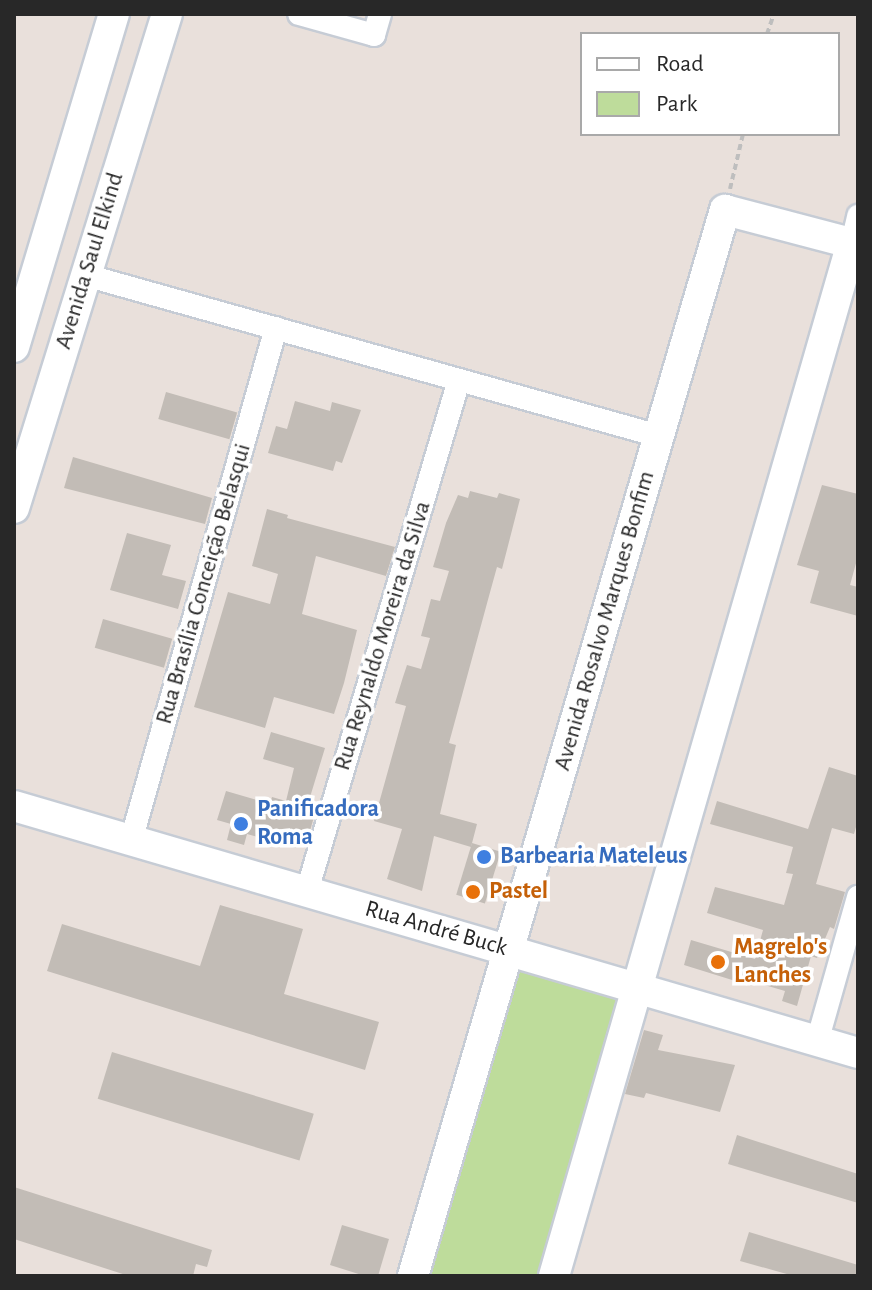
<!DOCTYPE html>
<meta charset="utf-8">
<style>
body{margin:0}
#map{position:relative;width:872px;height:1290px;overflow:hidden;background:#e9e0db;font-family:"Alegreya Sans",sans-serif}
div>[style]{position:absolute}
.green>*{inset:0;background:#bedc9b}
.building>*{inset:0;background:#c2bcb6;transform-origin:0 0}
.path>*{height:4px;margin-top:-2px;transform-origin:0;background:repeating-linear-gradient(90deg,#bebebe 0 6px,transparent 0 10px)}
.roads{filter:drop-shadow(2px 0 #c6ccd5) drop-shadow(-2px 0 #c6ccd5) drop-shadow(0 2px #c6ccd5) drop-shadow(0 -2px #c6ccd5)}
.street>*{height:22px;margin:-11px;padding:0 11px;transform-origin:11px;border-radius:11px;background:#fff}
.secondary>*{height:30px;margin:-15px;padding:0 15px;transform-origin:15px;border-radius:15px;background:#fff}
.dots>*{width:22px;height:22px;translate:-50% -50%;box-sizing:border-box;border:4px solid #fff;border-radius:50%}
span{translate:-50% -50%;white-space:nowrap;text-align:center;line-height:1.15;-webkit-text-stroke:7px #fff;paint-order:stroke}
.street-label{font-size:24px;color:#282828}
.shop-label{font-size:24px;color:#366cbe;font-weight:700}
.left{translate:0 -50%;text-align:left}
.food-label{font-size:24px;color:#c56008;font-weight:700}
.frame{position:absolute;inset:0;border:16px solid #282828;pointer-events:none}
.legend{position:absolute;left:580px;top:32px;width:260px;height:104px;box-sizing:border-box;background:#fff;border:2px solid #a9a9a9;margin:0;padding:10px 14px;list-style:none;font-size:24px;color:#282828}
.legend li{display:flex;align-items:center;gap:16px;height:40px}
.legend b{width:40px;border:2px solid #a9a9a9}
</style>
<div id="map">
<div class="green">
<i style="clip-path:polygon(516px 966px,617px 994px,618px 1003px,540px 1276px,428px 1276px)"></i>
</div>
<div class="building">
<i style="left:166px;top:392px;width:74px;height:28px;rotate:16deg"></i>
<i style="clip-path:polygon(295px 401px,330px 411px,332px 402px,361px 410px,342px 463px,336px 461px,333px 471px,268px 453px,276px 426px,287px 429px)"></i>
<i style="clip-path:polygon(73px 457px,212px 498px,205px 524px,64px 488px)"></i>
<i style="clip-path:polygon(822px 485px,858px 494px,858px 556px,850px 585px,858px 587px,858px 616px,810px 603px,819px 571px,797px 565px)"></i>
<i style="clip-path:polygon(470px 491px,497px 498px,499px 493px,520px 499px,502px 569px,497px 567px,489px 596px,449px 743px,456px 745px,440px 814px,477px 824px,471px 847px,434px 836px,422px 891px,387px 879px,402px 829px,374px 821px,406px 706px,395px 703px,403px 677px,407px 665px,421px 669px,430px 638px,421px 636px,431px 599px,440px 601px,449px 571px,433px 567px,446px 523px,458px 495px,468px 498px)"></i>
<i style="clip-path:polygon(267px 509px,288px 515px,287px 518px,395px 547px,386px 576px,316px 556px,302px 614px,357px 630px,344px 683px,334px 714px,274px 697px,265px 728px,194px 707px,228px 592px,270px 604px,278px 574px,252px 566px)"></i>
<i style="clip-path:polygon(127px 533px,171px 545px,162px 575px,186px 581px,178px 609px,110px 590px)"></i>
<i style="left:103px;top:619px;width:72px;height:30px;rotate:16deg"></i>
<i style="clip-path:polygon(271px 732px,325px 748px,307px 807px,316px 810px,307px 841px,299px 838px,296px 848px,247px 834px,244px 845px,227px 840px,231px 824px,217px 820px,226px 791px,270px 804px,272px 797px,286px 801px,294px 768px,263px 759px)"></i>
<i style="clip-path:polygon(829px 767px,858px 776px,858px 820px,854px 834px,832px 828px,816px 884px,845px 892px,834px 929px,830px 927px,817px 958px,811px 956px,797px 1006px,782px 1001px,785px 991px,747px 980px,745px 984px,684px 965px,691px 940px,755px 959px,763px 930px,707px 913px,715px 887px,784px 905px,793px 874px,786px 873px,793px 847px,710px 824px,717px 801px,808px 829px)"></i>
<i style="left:472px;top:843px;width:30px;height:54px;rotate:17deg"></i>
<i style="clip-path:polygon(220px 905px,303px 929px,284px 994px,379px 1022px,365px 1070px,47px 971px,62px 924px,200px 966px)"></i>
<i style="clip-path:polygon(644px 1030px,663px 1035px,658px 1050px,735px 1065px,720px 1112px,646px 1093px,644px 1098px,625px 1094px)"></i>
<i style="left:112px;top:1052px;width:211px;height:49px;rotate:17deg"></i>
<i style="clip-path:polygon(737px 1135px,858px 1174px,858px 1203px,728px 1164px)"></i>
<i style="clip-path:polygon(14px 1187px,212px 1250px,207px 1267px,196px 1264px,193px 1276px,129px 1276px,14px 1239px)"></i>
<i style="clip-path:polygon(342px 1225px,389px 1239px,378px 1276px,365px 1276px,330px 1265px)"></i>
<i style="clip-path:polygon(749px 1232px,858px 1265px,858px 1276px,794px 1276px,740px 1261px)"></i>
</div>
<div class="path">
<i style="left:767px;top:34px;width:21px;rotate:-71deg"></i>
<i style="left:730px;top:189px;width:57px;rotate:-76.7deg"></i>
</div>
<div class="roads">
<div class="street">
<i style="left:299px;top:14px;width:78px;rotate:15.6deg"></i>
<i style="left:374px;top:35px;width:22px;rotate:-74deg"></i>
<i style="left:852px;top:243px;width:28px;rotate:-77deg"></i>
<i style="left:85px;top:275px;width:596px;rotate:15.67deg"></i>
<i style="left:131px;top:841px;width:533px;rotate:-74.22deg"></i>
<i style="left:307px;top:891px;width:533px;rotate:-73.43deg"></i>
<i style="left:817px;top:1042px;width:151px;rotate:-74.2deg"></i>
</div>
<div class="secondary">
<i style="left:14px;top:347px;width:348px;rotate:-73.3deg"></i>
<i style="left:14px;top:508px;width:517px;rotate:-72.79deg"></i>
<i style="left:14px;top:806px;width:879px;rotate:16.31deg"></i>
<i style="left:413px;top:1276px;width:1111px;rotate:-73.69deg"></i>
<i style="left:725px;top:210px;width:138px;rotate:14.7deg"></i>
<i style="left:554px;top:1276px;width:1075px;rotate:-73.91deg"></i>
</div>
</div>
<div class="dots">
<i style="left:241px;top:824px;background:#3f7fe0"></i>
<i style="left:484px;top:857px;background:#3f7fe0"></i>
<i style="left:473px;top:892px;background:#e8710a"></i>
<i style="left:718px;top:962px;background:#e8710a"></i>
</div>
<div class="street-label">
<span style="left:90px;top:261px;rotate:-73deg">Avenida Saul Elkind</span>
<span style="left:204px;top:584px;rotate:-74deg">Rua Brasília Conceição Belasqui</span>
<span style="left:605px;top:621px;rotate:-74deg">Avenida Rosalvo Marques Bonfim</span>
<span style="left:383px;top:636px;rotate:-73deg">Rua Reynaldo Moreira da Silva</span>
<span style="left:436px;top:929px;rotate:16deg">Rua André Buck</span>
</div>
<div class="shop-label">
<span class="left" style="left:257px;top:824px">Panificadora<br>Roma</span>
<span class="left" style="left:500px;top:857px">Barbearia Mateleus</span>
</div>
<div class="food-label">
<span class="left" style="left:489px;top:892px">Pastel</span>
<span class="left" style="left:734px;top:962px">Magrelo's<br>Lanches</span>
</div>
<div class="frame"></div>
<ul class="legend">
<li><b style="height:10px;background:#fff"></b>Road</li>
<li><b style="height:22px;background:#bedc9b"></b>Park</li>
</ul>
</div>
